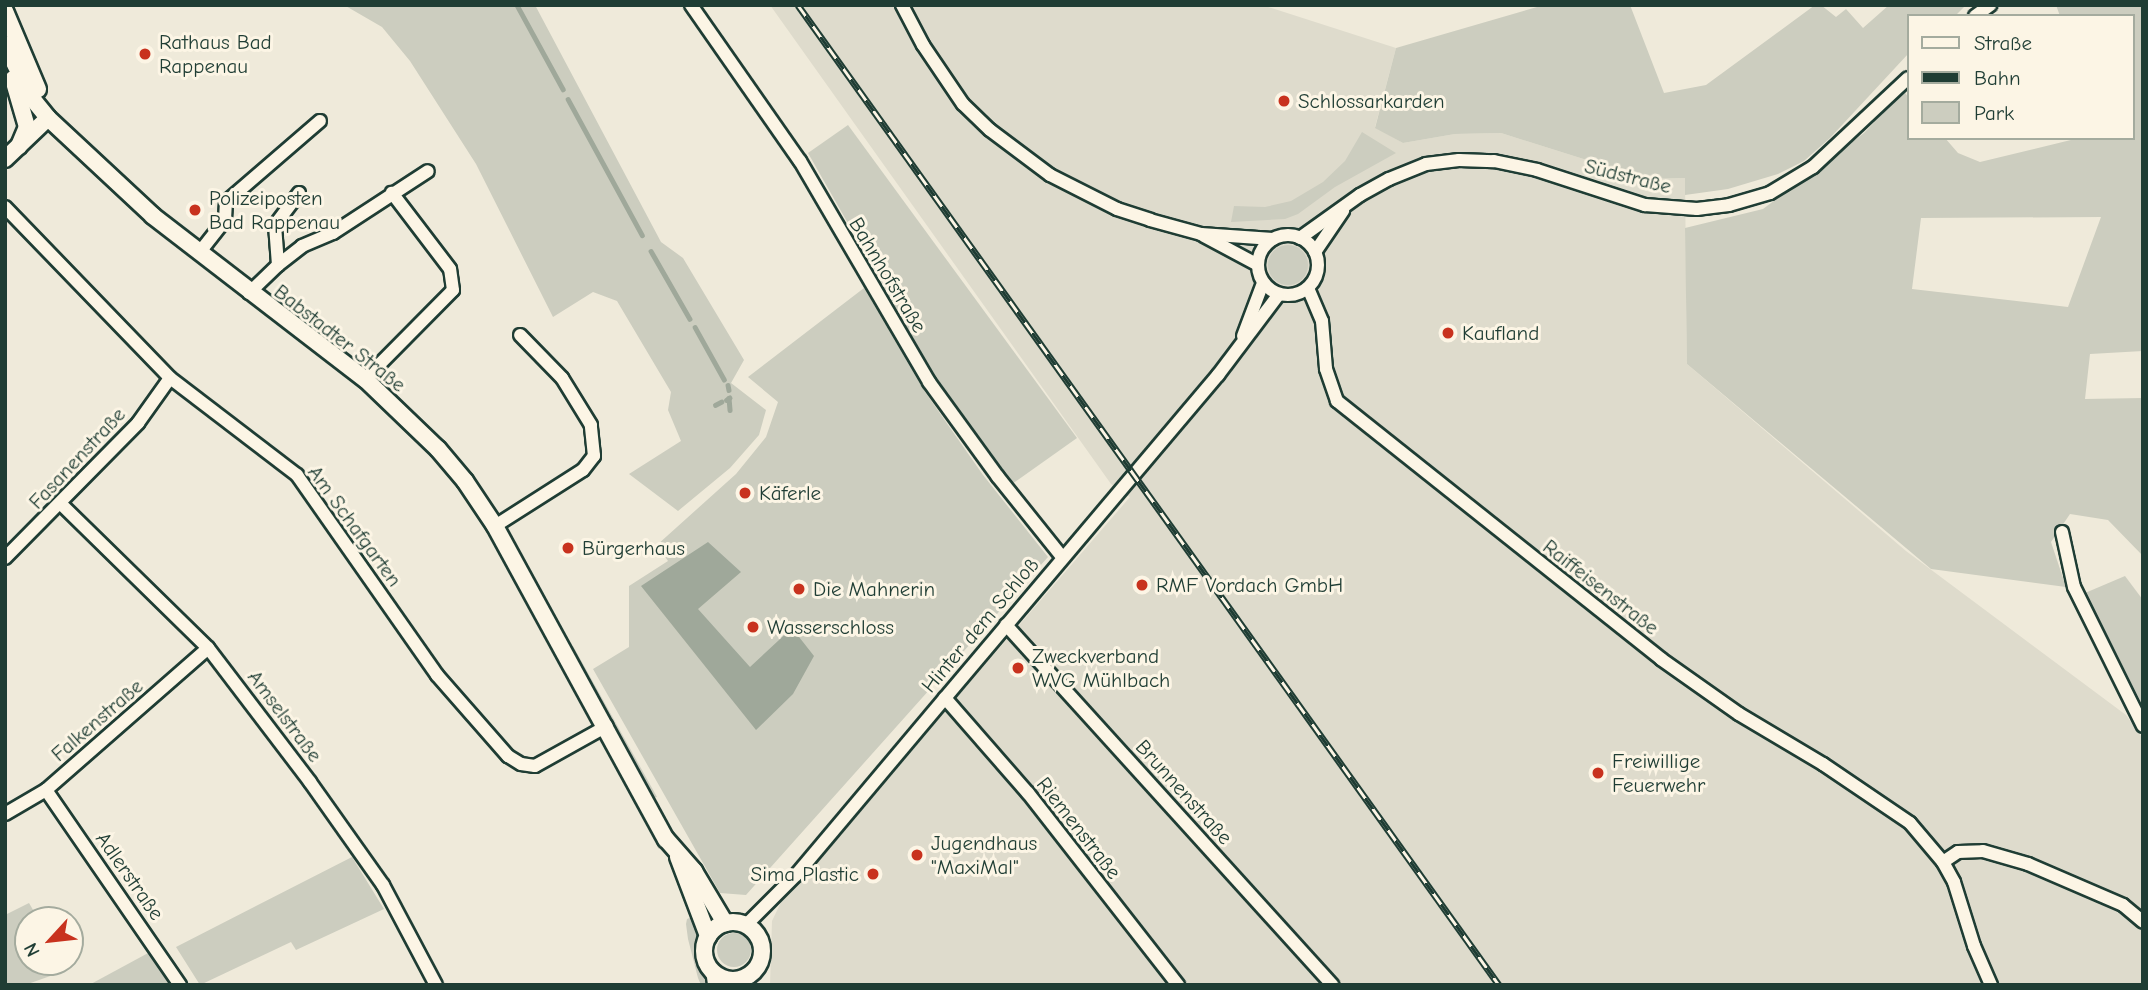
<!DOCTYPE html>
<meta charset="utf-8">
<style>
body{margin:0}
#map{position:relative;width:2148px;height:990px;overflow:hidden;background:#efeada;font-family:"Comic Neue",sans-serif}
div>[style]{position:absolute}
.built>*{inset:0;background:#dedbcc}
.green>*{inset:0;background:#cccdbf}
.round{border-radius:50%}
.water>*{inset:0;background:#9fa89a}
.stream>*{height:4.5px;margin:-2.25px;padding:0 2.25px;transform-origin:2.25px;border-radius:2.25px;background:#9fa89a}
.roads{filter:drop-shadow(2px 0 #1f3d34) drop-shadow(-2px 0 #1f3d34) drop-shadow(0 2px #1f3d34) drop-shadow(0 -2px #1f3d34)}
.minor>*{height:12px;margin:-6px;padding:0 6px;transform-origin:6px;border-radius:6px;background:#fcf5e5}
.minor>.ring{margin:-6px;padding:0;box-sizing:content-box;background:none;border:12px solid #fcf5e5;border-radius:50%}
.tertiary>*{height:16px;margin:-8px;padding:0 8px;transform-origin:8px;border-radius:8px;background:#fcf5e5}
.tertiary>.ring{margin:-8px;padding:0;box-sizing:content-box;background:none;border:16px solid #fcf5e5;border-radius:50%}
.rail>*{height:7px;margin-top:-3.5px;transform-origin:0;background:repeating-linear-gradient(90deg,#fcf5e5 0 13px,#1f3d34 0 26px);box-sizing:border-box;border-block:2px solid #1f3d34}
.dots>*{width:19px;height:19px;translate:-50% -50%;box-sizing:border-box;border:4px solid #fcf5e5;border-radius:50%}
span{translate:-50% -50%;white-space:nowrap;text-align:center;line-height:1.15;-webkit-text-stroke:6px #fcf5e5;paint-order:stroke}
.poi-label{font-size:21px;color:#1f3d34}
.left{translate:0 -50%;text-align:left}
.right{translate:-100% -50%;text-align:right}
.street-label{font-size:21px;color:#1f3d34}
.frame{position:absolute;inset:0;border:7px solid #1f3d34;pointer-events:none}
.legend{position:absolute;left:1907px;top:14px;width:228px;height:126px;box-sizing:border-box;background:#fcf5e5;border:2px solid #a4ab9e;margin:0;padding:9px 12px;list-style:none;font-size:21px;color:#1f3d34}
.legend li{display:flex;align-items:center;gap:14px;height:35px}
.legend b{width:35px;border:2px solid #a4ab9e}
.north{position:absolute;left:14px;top:906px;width:70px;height:70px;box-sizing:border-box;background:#fcf5e5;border:2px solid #a4ab9e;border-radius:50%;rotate:243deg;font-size:19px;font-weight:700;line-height:28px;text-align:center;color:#1f3d34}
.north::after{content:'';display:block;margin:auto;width:24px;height:32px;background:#c8321e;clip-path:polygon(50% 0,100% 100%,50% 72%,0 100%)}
</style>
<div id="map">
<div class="built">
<i style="clip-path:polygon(770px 5px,1262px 5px,1396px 48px,1375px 127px,1403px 143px,1455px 134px,1501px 133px,1647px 179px,1685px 178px,1687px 364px,1906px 551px,2126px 715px,2143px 739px,2143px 985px,770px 985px,772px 921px,783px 898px,1130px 497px,1111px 484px)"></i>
</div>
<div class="green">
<i style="clip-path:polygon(344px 5px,535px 5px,661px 242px,683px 258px,744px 360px,731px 383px,766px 410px,759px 435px,730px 468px,678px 511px,629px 474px,681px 441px,668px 410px,671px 392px,617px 301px,593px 292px,553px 317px,476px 164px,410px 61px,382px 27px)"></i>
<i style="clip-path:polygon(1544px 5px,1630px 5px,1664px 93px,1706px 85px,1815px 5px,1821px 5px,1836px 17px,1846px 9px,1863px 28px,1889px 5px,1966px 5px,1955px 16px,1908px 16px,1908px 54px,1830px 138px,1804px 161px,1778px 174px,1728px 189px,1685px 195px,1685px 178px,1647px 179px,1501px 133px,1455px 134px,1403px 143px,1375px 128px,1396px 48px)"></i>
<i style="clip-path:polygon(evenodd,2056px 5px,2143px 5px,2143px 351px,2090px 354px,2085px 399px,2143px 398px,2143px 556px,2108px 520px,2070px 514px,2051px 542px,2066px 587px,1931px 569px,1687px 364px,1685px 228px,1763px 209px,1864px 133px,1904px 91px,1908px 97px,1908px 138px,1945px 138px,1958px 153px,1980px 162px,2079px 138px,2132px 138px,2132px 16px,2060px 16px,2056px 5px,2101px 217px,2068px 307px,1912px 289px,1921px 218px,2101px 217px)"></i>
<i style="clip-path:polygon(848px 125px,1077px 438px,1012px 484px,937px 380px,808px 153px)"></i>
<i style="clip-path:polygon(1362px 132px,1396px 153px,1335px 187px,1298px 214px,1285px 219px,1231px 222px,1234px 206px,1265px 207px,1291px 201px,1323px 182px,1345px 161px)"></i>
<i class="round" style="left:1268px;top:245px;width:40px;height:40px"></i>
<i style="clip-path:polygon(864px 288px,923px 389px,983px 475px,1048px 557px,746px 895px,720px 893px,593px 669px,629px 647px,629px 586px,668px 561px,657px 545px,736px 474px,766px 437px,778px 402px,748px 377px)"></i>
<i style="clip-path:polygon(2125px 576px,2143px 600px,2143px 706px,2085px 593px)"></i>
<i style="clip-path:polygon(573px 646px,657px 797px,653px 798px,569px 649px)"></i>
<i style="clip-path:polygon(352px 857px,384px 909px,296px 950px,291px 942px,200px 985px,176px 947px)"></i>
<i style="clip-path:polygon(29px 903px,39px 920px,28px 920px,28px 962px,66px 962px,70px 969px,25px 985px,5px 985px,5px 915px)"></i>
<i style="clip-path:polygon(694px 916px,699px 926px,699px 959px,708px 985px,701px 985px,698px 978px,688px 939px,686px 924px,687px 919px)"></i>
<i class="round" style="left:717px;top:933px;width:34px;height:34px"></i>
<i style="clip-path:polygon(150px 952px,171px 985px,89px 985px)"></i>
</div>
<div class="water">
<i style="clip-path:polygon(708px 542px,741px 572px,698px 609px,750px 667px,792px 628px,814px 656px,793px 694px,756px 730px,641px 586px)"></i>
</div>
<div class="stream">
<i style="left:517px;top:5px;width:96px;rotate:61.3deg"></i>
<i style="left:568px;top:99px;width:155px;rotate:61.4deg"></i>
<i style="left:651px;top:251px;width:78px;rotate:60.2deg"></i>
<i style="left:695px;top:327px;width:60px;rotate:60.9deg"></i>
<i style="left:728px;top:385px;width:5px;rotate:79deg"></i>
<i style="left:726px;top:400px;width:4px;rotate:-34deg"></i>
<i style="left:729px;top:398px;width:12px;rotate:85deg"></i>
<i style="left:715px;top:405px;width:7px;rotate:-27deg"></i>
</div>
<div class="roads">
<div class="minor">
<i style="left:691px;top:5px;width:190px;rotate:55.1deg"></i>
<i style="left:800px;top:161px;width:256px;rotate:59.7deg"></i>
<i style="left:929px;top:382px;width:117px;rotate:54deg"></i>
<i style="left:998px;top:477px;width:102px;rotate:51.3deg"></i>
<i style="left:902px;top:5px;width:45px;rotate:62.3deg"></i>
<i style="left:923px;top:45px;width:71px;rotate:55.9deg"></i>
<i style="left:963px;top:104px;width:37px;rotate:44deg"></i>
<i style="left:990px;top:130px;width:75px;rotate:36.9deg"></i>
<i style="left:1050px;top:175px;width:75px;rotate:26.9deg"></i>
<i style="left:1117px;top:209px;width:35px;rotate:18deg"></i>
<i style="left:1150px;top:220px;width:53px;rotate:15.4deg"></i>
<i style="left:1201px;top:234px;width:72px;rotate:4deg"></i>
<i style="left:1975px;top:16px;width:19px;rotate:-36deg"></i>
<i style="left:5px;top:207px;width:238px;rotate:46deg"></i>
<i style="left:170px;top:378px;width:160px;rotate:37.4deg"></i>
<i style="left:297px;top:475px;width:244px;rotate:55deg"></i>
<i style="left:437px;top:675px;width:108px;rotate:48.8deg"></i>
<i style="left:508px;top:756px;width:15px;rotate:32deg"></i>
<i style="left:521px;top:764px;width:14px;rotate:8deg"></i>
<i style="left:535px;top:766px;width:82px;rotate:-29.1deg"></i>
<i class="ring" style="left:1258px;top:235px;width:48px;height:48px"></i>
<i style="left:1204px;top:236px;width:61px;rotate:28.2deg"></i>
<i style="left:1300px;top:238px;width:74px;rotate:-35.6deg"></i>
<i style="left:1360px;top:195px;width:33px;rotate:-29deg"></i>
<i style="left:1389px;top:179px;width:40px;rotate:-22deg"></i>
<i style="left:1426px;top:164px;width:33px;rotate:-7deg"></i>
<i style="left:1459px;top:160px;width:35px;rotate:2deg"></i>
<i style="left:1494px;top:161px;width:44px;rotate:11.8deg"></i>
<i style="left:1537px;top:170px;width:114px;rotate:18deg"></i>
<i style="left:1645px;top:205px;width:52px;rotate:4.4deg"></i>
<i style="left:1697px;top:209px;width:32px;rotate:-7deg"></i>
<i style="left:1729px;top:205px;width:43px;rotate:-16.3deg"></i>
<i style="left:1770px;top:193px;width:50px;rotate:-31.2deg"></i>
<i style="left:1813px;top:167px;width:130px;rotate:-43.1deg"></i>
<i style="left:1315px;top:252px;width:50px;rotate:-55.7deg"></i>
<i style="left:199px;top:253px;width:42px;rotate:-51.8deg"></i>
<i style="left:225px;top:220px;width:18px;rotate:-87deg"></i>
<i style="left:226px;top:202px;width:124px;rotate:-40.8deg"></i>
<i style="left:278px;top:265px;width:31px;rotate:-38deg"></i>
<i style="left:302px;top:246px;width:34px;rotate:-23deg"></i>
<i style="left:333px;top:233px;width:113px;rotate:-33.1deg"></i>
<i style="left:1308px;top:288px;width:36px;rotate:67deg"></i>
<i style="left:1322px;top:321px;width:48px;rotate:85.2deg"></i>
<i style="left:1326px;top:369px;width:34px;rotate:71deg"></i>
<i style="left:1337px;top:401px;width:414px;rotate:38.5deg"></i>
<i style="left:1661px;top:659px;width:95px;rotate:35.2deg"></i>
<i style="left:1739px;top:714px;width:98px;rotate:30.8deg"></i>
<i style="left:1823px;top:764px;width:105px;rotate:34.1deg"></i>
<i style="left:1910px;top:823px;width:51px;rotate:49.8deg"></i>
<i style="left:1943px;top:862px;width:23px;rotate:61deg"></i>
<i style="left:1954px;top:882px;width:67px;rotate:72.6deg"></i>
<i style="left:1974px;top:946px;width:43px;rotate:66.4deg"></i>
<i style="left:249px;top:293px;width:40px;rotate:-44deg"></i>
<i style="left:278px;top:265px;width:40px;rotate:-94.3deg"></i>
<i style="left:275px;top:225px;width:40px;rotate:-53deg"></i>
<i style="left:1243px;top:336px;width:57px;rotate:-69.3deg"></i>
<i style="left:365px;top:379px;width:125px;rotate:-45.3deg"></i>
<i style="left:453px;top:290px;width:21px;rotate:-98deg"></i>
<i style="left:450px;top:269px;width:96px;rotate:-127.3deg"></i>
<i style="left:61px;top:504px;width:206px;rotate:44.4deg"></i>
<i style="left:208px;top:648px;width:168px;rotate:52.7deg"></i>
<i style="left:310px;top:782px;width:126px;rotate:54.7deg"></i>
<i style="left:383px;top:885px;width:113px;rotate:62.1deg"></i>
<i style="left:495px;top:526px;width:104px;rotate:-32.5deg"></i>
<i style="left:583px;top:470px;width:18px;rotate:-52deg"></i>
<i style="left:594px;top:456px;width:31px;rotate:-96deg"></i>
<i style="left:591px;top:425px;width:55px;rotate:-121.7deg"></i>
<i style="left:562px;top:378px;width:60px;rotate:-134.3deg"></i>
<i style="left:2062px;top:532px;width:56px;rotate:77.7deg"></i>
<i style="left:2074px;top:587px;width:155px;rotate:63.6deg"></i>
<i style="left:5px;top:558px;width:190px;rotate:-45.4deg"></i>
<i style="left:138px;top:423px;width:55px;rotate:-54.6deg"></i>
<i style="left:1006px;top:625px;width:486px;rotate:47.8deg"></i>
<i style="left:945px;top:698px;width:126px;rotate:48.9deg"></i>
<i style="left:1028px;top:793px;width:244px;rotate:52deg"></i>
<i style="left:46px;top:790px;width:237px;rotate:55.5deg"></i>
<i style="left:5px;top:814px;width:48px;rotate:-30.3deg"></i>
<i style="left:46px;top:790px;width:215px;rotate:-41.2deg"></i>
<i style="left:1943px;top:862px;width:18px;rotate:-34deg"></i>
<i style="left:1958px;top:852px;width:25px;rotate:-2deg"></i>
<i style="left:1983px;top:851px;width:47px;rotate:16.1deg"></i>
<i style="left:2028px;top:864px;width:103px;rotate:23.3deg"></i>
<i style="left:2123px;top:905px;width:26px;rotate:40deg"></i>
<i style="left:746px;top:925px;width:71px;rotate:-45deg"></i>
<i style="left:796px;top:875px;width:231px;rotate:-49.9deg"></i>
<i style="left:945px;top:698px;width:423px;rotate:-49.8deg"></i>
<i style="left:1218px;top:375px;width:101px;rotate:-53deg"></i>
<i style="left:712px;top:970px;width:15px;rotate:82deg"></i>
<i style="left:733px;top:985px;width:5px;rotate:-90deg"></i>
</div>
<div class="tertiary">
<i style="left:5px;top:11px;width:85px;rotate:67.1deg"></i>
<i style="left:5px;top:44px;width:59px;rotate:63.9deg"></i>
<i style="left:31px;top:97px;width:27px;rotate:51deg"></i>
<i style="left:48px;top:118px;width:144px;rotate:43deg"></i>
<i style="left:153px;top:216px;width:267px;rotate:37.6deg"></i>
<i style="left:365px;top:379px;width:101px;rotate:43.8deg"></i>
<i style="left:438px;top:449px;width:42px;rotate:49.8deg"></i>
<i style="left:465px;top:481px;width:54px;rotate:56.3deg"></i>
<i style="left:495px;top:526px;width:357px;rotate:61.4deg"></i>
<i style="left:666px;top:839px;width:43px;rotate:48.8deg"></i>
<i style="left:694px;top:871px;width:61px;rotate:59.2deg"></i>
<i style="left:13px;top:79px;width:50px;rotate:73.7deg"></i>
<i style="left:27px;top:127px;width:21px;rotate:113deg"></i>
<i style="left:5px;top:159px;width:59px;rotate:-43.6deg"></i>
<i style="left:678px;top:857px;width:85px;rotate:69.2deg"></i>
<i class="ring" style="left:704px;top:922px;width:42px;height:42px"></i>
</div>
</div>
<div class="rail">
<i style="left:798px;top:5px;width:1205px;rotate:54.42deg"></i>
</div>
<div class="dots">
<i style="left:145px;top:54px;background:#c8321e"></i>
<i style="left:1284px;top:101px;background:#c8321e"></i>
<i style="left:195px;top:210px;background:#c8321e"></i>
<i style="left:1448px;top:333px;background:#c8321e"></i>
<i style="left:745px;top:493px;background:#c8321e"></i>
<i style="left:568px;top:548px;background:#c8321e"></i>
<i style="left:1142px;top:585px;background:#c8321e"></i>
<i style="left:799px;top:589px;background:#c8321e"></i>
<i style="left:753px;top:627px;background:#c8321e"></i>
<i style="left:1018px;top:668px;background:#c8321e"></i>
<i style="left:1598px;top:773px;background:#c8321e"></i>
<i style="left:917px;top:855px;background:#c8321e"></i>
<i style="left:873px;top:874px;background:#c8321e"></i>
</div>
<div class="poi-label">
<span class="left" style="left:159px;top:54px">Rathaus Bad<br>Rappenau</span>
<span class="left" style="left:1298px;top:101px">Schlossarkarden</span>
<span class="left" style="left:209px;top:210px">Polizeiposten<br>Bad Rappenau</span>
<span class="left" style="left:1462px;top:333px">Kaufland</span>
<span class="left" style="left:759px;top:493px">Käferle</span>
<span class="left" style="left:582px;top:548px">Bürgerhaus</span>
<span class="left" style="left:1156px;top:585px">RMF Vordach GmbH</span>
<span class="left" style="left:813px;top:589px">Die Mahnerin</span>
<span class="left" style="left:767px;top:627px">Wasserschloss</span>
<span class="left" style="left:1032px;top:668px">Zweckverband<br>WVG Mühlbach</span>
<span class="left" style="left:1612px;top:773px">Freiwillige<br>Feuerwehr</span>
<span class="left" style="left:931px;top:855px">Jugendhaus<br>"MaxiMal"</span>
<span class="right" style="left:859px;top:874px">Sima Plastic</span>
</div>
<div class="street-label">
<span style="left:1628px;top:176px;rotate:14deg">Südstraße</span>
<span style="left:888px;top:275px;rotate:59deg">Bahnhofstraße</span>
<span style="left:340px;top:338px;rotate:38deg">Babstadter Straße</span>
<span style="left:77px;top:458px;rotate:-47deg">Fasanenstraße</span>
<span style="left:355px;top:526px;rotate:54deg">Am Schafgarten</span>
<span style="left:1601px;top:587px;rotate:38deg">Raiffeisenstraße</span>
<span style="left:980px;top:625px;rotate:-50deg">Hinter dem Schloß</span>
<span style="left:285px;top:716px;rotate:53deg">Amselstraße</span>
<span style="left:97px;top:720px;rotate:-41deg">Falkenstraße</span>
<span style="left:1184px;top:792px;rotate:48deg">Brunnenstraße</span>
<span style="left:1079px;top:828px;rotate:52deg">Riemenstraße</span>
<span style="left:130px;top:876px;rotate:55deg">Adlerstraße</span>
</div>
<div class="frame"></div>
<ul class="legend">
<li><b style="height:9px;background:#fcf5e5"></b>Straße</li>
<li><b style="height:9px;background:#1f3d34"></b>Bahn</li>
<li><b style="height:19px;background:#cccdbf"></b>Park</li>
</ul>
<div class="north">N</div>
</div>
